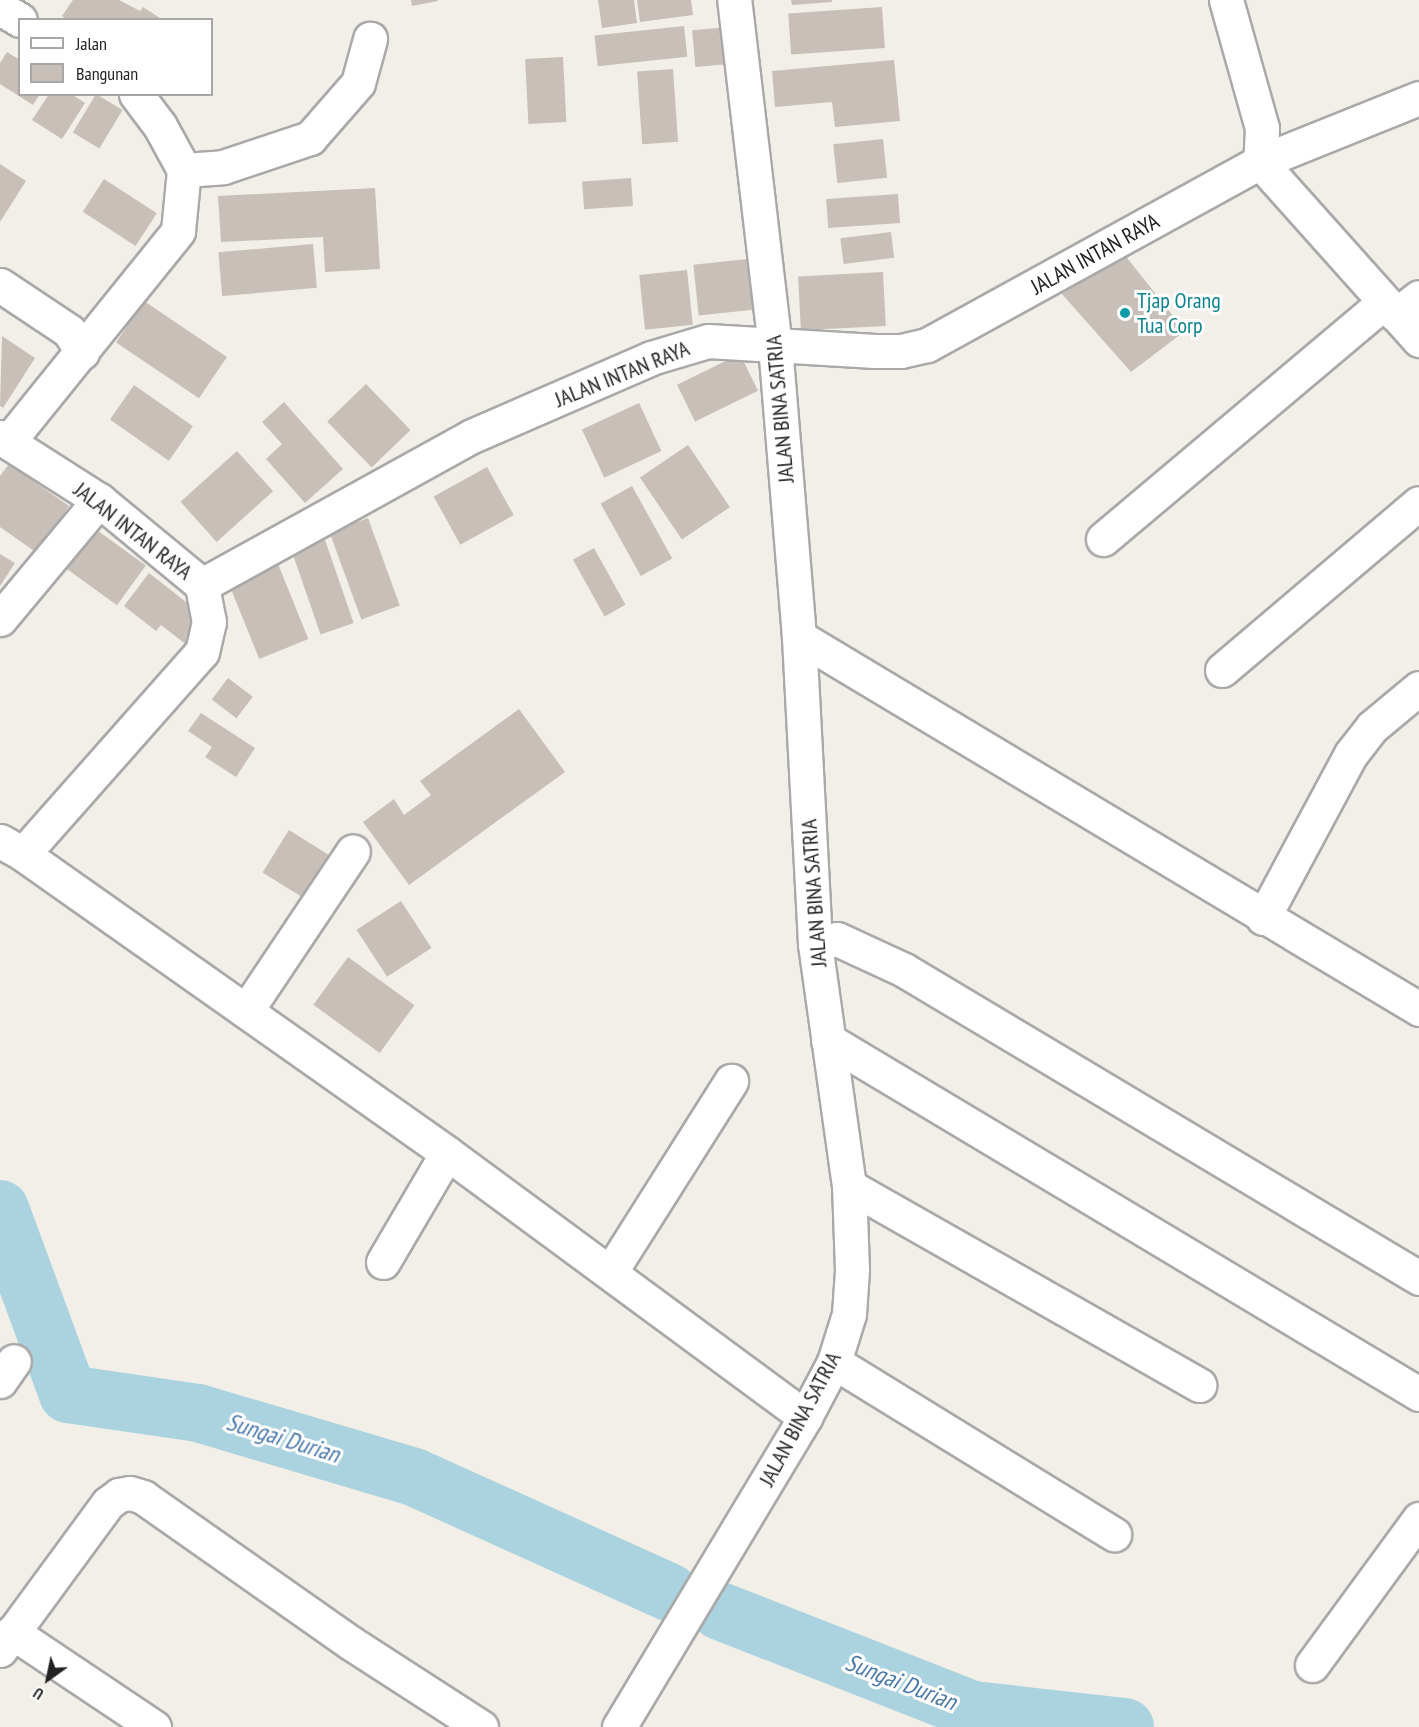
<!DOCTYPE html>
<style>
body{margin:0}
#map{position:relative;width:1419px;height:1727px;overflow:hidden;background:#f2efe9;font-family:"PT Sans Narrow",sans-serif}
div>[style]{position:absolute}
.river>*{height:58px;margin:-29px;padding:0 29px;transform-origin:29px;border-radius:29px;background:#aad3df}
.building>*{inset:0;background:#c7bfb8;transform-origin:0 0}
.roads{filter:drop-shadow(2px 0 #a9a9a9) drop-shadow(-2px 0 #a9a9a9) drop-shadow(0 2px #a9a9a9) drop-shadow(0 -2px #a9a9a9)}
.minor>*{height:33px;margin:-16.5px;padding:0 16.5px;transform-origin:16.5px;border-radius:16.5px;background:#fff}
.dots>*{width:16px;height:16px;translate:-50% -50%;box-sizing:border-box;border:3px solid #fff;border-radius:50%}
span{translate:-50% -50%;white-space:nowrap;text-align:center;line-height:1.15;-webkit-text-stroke:6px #fff;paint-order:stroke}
.street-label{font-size:22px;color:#222}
.culture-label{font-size:22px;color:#0d838f}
.left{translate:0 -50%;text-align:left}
.water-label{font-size:24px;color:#4a7aab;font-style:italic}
.legend{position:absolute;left:18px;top:18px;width:195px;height:78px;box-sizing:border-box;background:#fff;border:2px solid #a7a7a7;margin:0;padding:8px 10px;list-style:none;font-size:18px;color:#222}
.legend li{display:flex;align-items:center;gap:12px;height:30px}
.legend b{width:30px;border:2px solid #a7a7a7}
.north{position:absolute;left:18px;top:1649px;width:60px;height:60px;-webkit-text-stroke:4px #fff;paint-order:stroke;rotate:213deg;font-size:16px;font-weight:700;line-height:24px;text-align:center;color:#222}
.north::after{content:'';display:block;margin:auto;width:21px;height:27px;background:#222;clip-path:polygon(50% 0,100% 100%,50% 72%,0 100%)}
</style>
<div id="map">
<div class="river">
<i style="left:0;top:1209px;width:197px;rotate:69.8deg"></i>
<i style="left:68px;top:1394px;width:131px;rotate:8.3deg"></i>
<i style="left:198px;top:1413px;width:225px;rotate:16.5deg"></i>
<i style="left:414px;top:1477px;width:280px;rotate:24.3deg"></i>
<i style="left:720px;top:1611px;width:272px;rotate:21.4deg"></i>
<i style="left:973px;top:1710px;width:153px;rotate:6.4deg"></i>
</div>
<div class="building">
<i style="clip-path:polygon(73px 0,119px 0,140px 11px,143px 7px,163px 20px,67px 20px,62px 16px)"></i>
<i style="clip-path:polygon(411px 0,438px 0,438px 1px,412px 6px)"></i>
<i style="clip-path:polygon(598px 0,634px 0,637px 23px,602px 28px)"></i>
<i style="clip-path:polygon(637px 0,691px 0,693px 15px,640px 22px)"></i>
<i style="clip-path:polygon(791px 0,832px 0,832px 2px,792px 5px)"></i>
<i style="left:882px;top:7px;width:41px;height:94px;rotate:86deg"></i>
<i style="left:684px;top:26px;width:31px;height:90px;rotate:84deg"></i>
<i style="left:728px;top:27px;width:37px;height:36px;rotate:85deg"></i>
<i style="clip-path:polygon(7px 52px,20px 60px,20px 94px,40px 94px,33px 105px,0 84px,0 63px)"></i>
<i style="left:563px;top:57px;width:65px;height:38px;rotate:87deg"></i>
<i style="clip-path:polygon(894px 60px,900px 121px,835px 127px,832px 102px,775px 107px,772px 71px)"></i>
<i style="left:673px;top:69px;width:73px;height:36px;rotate:86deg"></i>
<i style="clip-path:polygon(49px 94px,71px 94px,85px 103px,62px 139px,32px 120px)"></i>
<i style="left:96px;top:94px;width:31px;height:45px;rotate:31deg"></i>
<i style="left:883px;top:139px;width:39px;height:50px;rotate:84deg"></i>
<i style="clip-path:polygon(0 164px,26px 181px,0 222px)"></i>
<i style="left:631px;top:178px;width:28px;height:49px;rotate:86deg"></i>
<i style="left:104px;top:179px;width:63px;height:39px;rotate:33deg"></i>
<i style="clip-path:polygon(375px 188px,380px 269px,325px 272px,323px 237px,221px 242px,218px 196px)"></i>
<i style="left:898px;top:194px;width:29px;height:72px;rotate:86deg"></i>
<i style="left:891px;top:232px;width:26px;height:51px;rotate:83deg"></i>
<i style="left:313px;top:244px;width:44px;height:95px;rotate:85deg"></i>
<i style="clip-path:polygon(1124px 254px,1185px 331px,1131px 372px,1062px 294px)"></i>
<i style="left:757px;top:258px;width:51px;height:64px;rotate:84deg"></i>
<i style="left:687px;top:270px;width:55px;height:48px;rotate:84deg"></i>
<i style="left:883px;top:272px;width:54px;height:85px;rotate:87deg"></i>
<i style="left:144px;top:301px;width:100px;height:50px;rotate:34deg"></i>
<i style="clip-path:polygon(2px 336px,35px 358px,3px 408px,0 406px)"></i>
<i style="left:740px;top:354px;width:41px;height:70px;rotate:64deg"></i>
<i style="left:366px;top:384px;width:64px;height:54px;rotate:46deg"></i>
<i style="left:134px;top:385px;width:72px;height:42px;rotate:35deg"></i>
<i style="clip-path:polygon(284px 402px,343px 469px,305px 503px,266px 459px,282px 444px,262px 422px)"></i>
<i style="left:639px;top:403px;width:53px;height:63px;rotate:65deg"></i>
<i style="left:688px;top:445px;width:75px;height:58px;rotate:56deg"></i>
<i style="left:237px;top:451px;width:54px;height:76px;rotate:48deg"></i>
<i style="clip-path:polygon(9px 464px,69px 506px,37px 553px,0 527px,0 476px)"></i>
<i style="left:487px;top:467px;width:55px;height:61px;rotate:61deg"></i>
<i style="left:632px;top:486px;width:83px;height:36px;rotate:61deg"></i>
<i style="left:368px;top:518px;width:93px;height:41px;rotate:70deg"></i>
<i style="left:94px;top:528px;width:64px;height:49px;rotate:36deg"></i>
<i style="left:324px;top:537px;width:91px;height:35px;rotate:71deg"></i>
<i style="left:594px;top:548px;width:65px;height:24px;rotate:61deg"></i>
<i style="clip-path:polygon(0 554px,15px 563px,0 586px)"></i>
<i style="left:278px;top:564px;width:81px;height:53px;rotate:68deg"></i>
<i style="clip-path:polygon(149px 573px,209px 620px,188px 646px,161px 625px,156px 631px,124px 606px)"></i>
<i style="left:228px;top:678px;width:31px;height:27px;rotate:37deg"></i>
<i style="clip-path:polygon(519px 709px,565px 772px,409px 885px,363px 822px,394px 799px,404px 815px,431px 795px,420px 781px)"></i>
<i style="clip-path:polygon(201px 713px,255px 748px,236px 777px,205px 757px,212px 747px,188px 731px)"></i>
<i style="left:289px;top:830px;width:47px;height:50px;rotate:32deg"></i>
<i style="left:401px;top:901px;width:56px;height:53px;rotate:57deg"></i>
<i style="left:348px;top:957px;width:82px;height:59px;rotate:36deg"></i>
</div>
<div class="roads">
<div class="minor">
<i style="left:1226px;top:0;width:133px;rotate:74.3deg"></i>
<i style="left:1262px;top:128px;width:34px;rotate:93deg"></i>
<i style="left:1260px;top:162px;width:239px;rotate:48.2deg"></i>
<i style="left:0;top:8px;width:23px;rotate:31deg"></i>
<i style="left:184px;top:170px;width:39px;rotate:-4deg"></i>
<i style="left:223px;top:167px;width:92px;rotate:-18.4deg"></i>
<i style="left:310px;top:138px;width:73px;rotate:-48.9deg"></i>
<i style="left:358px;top:83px;width:46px;rotate:-74.7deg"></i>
<i style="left:0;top:285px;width:83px;rotate:33.7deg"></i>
<i style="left:69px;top:331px;width:25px;rotate:58deg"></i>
<i style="left:1396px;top:315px;width:29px;rotate:-38deg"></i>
<i style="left:0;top:437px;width:117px;rotate:32.5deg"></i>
<i style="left:99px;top:500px;width:134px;rotate:39.5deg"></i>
<i style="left:8px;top:442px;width:271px;rotate:-51.1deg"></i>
<i style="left:178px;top:231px;width:61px;rotate:-84.4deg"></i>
<i style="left:184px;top:170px;width:50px;rotate:-118.6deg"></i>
<i style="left:160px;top:126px;width:40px;rotate:-127deg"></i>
<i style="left:1103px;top:539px;width:368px;rotate:-40.1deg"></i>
<i style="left:202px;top:585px;width:308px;rotate:-28.9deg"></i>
<i style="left:472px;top:436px;width:195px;rotate:-23.5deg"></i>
<i style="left:651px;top:358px;width:59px;rotate:-16.6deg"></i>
<i style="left:708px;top:341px;width:167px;rotate:3.4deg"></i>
<i style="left:875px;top:351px;width:26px"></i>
<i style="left:901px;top:351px;width:27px;rotate:-13deg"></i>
<i style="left:927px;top:345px;width:380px;rotate:-28.8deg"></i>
<i style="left:1260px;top:162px;width:171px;rotate:-21.9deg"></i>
<i style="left:0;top:619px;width:155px;rotate:-50.2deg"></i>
<i style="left:799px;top:637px;width:723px;rotate:30.96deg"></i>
<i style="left:1222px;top:670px;width:258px;rotate:-40.3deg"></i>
<i style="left:0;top:841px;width:26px;rotate:29deg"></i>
<i style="left:23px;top:854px;width:519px;rotate:35.19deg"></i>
<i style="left:447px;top:1153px;width:445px;rotate:36.4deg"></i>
<i style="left:23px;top:854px;width:270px;rotate:-48.5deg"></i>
<i style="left:202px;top:652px;width:31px;rotate:-77deg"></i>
<i style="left:209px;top:622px;width:38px;rotate:-101deg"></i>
<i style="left:1263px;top:918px;width:186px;rotate:-61.8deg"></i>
<i style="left:1351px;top:754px;width:34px;rotate:-52deg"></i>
<i style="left:1372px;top:727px;width:61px;rotate:-39.7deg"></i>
<i style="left:815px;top:943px;width:22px;rotate:-10deg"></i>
<i style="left:837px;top:939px;width:74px;rotate:24.8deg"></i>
<i style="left:904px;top:970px;width:600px;rotate:30.88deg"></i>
<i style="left:246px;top:1011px;width:192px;rotate:-56.2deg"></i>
<i style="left:828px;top:1040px;width:689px;rotate:30.92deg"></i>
<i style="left:849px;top:1186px;width:403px;rotate:29.6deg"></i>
<i style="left:383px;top:1262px;width:126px;rotate:-59.6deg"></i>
<i style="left:611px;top:1271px;width:225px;rotate:-57.7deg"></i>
<i style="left:834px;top:1362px;width:329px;rotate:31.6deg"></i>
<i style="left:0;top:1381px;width:24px;rotate:-55deg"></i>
<i style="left:12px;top:1632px;width:171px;rotate:33.8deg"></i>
<i style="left:0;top:1650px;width:182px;rotate:-53.7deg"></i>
<i style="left:108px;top:1503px;width:14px;rotate:-36deg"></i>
<i style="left:119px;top:1495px;width:11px;rotate:-10deg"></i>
<i style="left:130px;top:1493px;width:14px;rotate:17deg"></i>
<i style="left:143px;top:1497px;width:254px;rotate:35.1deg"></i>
<i style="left:351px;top:1643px;width:155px;rotate:32.9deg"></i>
<i style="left:1312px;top:1665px;width:181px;rotate:-53.8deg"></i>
<i style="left:619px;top:1727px;width:362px;rotate:-59deg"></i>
<i style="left:805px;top:1417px;width:62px;rotate:-62.2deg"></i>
<i style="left:834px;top:1362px;width:50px;rotate:-72.6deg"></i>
<i style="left:849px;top:1314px;width:44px;rotate:-86.1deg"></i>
<i style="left:852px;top:1270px;width:84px;rotate:-92deg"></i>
<i style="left:849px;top:1186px;width:245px;rotate:-98deg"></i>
<i style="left:815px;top:943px;width:306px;rotate:-93deg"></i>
<i style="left:799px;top:637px;width:291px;rotate:-94.7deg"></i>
<i style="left:775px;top:347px;width:349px;rotate:-96.7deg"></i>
</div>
</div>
<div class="dots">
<i style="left:1125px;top:313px;background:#0f9aa8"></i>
</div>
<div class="street-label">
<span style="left:1095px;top:254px;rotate:-29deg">JALAN INTAN RAYA</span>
<span style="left:622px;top:374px;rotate:-22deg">JALAN INTAN RAYA</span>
<span style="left:780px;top:409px;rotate:-95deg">JALAN BINA SATRIA</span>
<span style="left:133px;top:531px;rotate:38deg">JALAN INTAN RAYA</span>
<span style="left:814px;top:893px;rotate:-94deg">JALAN BINA SATRIA</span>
<span style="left:800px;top:1419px;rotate:-62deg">JALAN BINA SATRIA</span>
</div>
<div class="culture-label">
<span class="left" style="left:1137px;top:313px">Tjap Orang<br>Tua Corp</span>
</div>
<div class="water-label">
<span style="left:283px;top:1438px;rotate:17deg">Sungai Durian</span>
<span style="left:901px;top:1682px;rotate:21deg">Sungai Durian</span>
</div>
<ul class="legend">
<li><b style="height:8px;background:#fff"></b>Jalan</li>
<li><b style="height:16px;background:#c7bfb8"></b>Bangunan</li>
</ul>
<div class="north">U</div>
</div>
